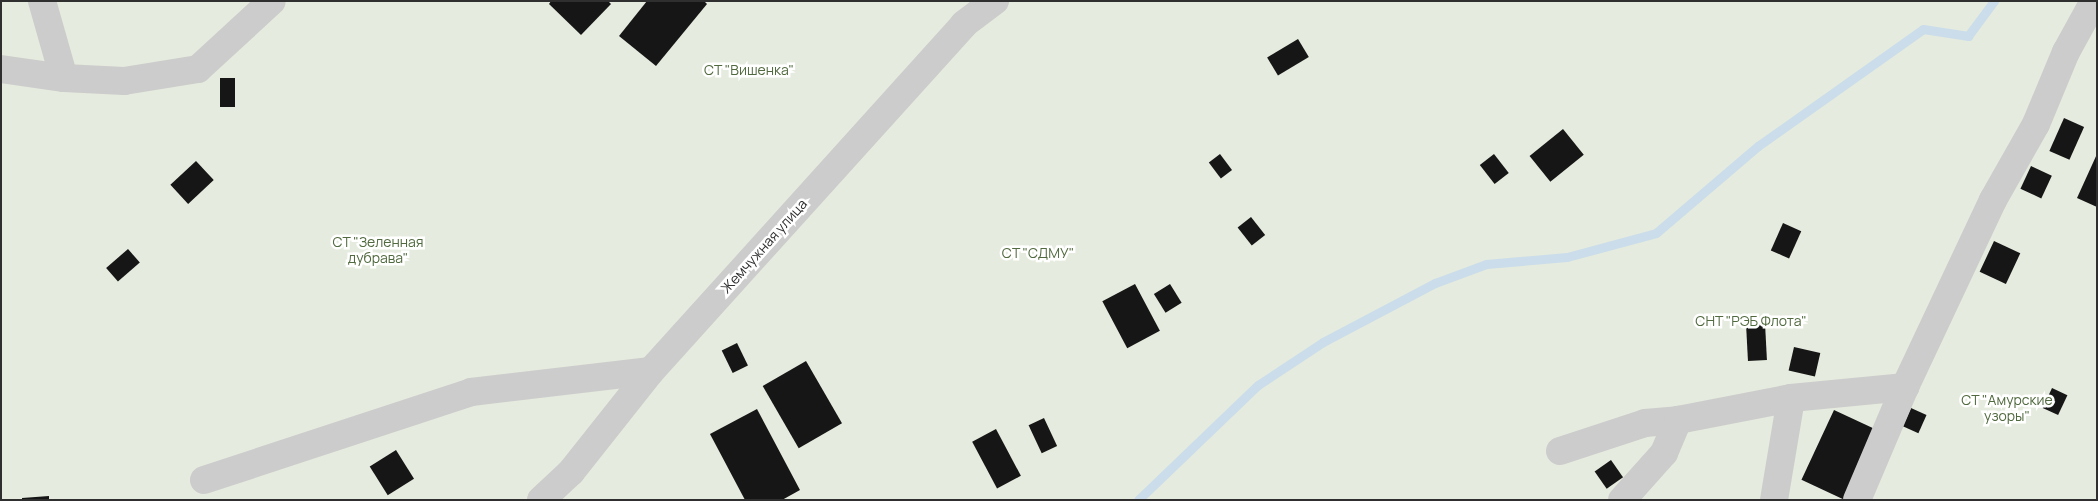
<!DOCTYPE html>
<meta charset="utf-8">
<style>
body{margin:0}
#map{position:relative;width:2098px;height:501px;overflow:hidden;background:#fff;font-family:Manrope,sans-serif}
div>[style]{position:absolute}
.green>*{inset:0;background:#e5ebde;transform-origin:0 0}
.stream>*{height:9px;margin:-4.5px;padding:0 4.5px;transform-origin:4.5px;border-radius:4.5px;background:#cbddea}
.building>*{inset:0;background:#161616;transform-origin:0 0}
.minor>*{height:28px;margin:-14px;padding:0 14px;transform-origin:14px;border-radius:14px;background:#ccc}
span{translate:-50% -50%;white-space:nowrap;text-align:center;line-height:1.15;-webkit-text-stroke:5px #fff;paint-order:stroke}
.park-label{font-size:14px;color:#51693e}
.street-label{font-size:14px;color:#2f2f2f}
.frame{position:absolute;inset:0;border:2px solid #2f2f2f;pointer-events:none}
</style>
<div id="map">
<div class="green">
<i style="left:1px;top:1px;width:2096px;height:499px"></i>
</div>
<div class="stream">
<i style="left:1138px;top:500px;width:166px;rotate:-43.8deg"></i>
<i style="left:1258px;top:385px;width:78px;rotate:-33.5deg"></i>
<i style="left:1323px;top:342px;width:127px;rotate:-27.8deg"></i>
<i style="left:1435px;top:283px;width:54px;rotate:-20.4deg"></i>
<i style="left:1486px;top:264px;width:81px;rotate:-4.9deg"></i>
<i style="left:1567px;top:257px;width:92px;rotate:-15.1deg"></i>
<i style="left:1656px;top:233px;width:134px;rotate:-40.5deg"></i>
<i style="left:1758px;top:146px;width:202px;rotate:-35.3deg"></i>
<i style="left:1923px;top:29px;width:46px;rotate:8.8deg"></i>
<i style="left:1968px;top:36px;width:44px;rotate:-53.4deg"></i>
</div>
<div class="building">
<i style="clip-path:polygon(551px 1px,608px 1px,611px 4px,581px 35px,549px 4px)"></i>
<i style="clip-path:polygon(647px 1px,704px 1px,707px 4px,656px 66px,619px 36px)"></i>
<i style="left:1298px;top:39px;width:21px;height:36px;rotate:59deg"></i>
<i style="left:220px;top:78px;width:15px;height:29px"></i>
<i style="left:2064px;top:118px;width:22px;height:36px;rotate:24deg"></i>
<i style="left:1563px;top:129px;width:33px;height:43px;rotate:51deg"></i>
<i style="left:1220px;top:154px;width:20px;height:14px;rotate:53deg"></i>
<i style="left:1494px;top:154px;width:24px;height:18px;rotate:52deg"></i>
<i style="clip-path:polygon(2097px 154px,2097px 207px,2077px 198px)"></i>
<i style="left:196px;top:161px;width:26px;height:35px;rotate:47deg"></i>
<i style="left:2031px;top:166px;width:23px;height:25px;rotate:25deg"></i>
<i style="left:1251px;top:217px;width:23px;height:17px;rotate:52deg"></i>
<i style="left:1783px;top:223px;width:20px;height:30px;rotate:24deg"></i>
<i style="left:1994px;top:241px;width:29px;height:34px;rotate:25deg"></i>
<i style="left:128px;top:249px;width:18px;height:29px;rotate:49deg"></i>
<i style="left:1135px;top:284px;width:53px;height:37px;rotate:62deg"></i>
<i style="left:1170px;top:284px;width:22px;height:19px;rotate:58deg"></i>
<i style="left:1765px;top:323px;width:37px;height:19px;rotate:87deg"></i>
<i style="left:737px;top:343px;width:25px;height:17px;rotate:64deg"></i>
<i style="left:1794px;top:347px;width:27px;height:24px;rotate:13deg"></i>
<i style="left:806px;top:361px;width:72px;height:50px;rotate:60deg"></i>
<i style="left:2052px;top:388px;width:17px;height:22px;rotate:25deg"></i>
<i style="left:1911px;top:408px;width:17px;height:20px;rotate:24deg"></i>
<i style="clip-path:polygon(757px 409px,800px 490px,782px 500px,745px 500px,710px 434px)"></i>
<i style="left:1834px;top:410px;width:51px;height:77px;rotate:25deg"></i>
<i style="left:1044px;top:418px;width:31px;height:17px;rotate:65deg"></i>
<i style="left:996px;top:429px;width:53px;height:27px;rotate:62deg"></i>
<i style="left:396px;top:450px;width:34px;height:31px;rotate:58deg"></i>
<i style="left:1611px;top:460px;width:21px;height:20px;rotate:55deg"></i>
<i style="clip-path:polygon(49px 496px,49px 500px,22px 500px,22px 498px)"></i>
</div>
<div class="minor">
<i style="left:42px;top:1px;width:80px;rotate:74.1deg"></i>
<i style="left:1px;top:69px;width:64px;rotate:8.1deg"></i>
<i style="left:64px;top:78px;width:60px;rotate:2.9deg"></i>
<i style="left:124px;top:81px;width:75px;rotate:-9.2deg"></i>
<i style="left:198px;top:69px;width:100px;rotate:-42.6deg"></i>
<i style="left:1560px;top:451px;width:89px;rotate:-18.2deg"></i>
<i style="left:1645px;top:423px;width:33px;rotate:-5deg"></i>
<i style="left:204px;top:480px;width:281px;rotate:-18.2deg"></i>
<i style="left:471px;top:392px;width:181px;rotate:-6.7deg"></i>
<i style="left:541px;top:500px;width:41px;rotate:-43deg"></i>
<i style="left:571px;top:472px;width:129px;rotate:-51.6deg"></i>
<i style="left:651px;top:371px;width:467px;rotate:-47.9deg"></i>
<i style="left:964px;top:24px;width:39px;rotate:-37deg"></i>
<i style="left:1622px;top:500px;width:63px;rotate:-48.2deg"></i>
<i style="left:1664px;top:453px;width:36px;rotate:-67deg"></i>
<i style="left:1678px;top:420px;width:115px;rotate:-11deg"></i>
<i style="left:1774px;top:500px;width:103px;rotate:-80.5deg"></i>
<i style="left:1791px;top:398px;width:115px;rotate:-5.5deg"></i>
<i style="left:1857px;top:500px;width:123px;rotate:-67deg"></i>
<i style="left:1905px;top:387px;width:207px;rotate:-64.8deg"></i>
<i style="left:1993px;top:200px;width:87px;rotate:-60.5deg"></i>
<i style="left:2036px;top:124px;width:78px;rotate:-67.4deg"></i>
<i style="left:2066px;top:52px;width:58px;rotate:-61.2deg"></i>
</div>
<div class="park-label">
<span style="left:749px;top:70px">СТ "Вишенка"</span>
<span style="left:378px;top:250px">СТ "Зеленная<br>дубрава"</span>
<span style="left:1038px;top:253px">СТ "СДМУ"</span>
<span style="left:1751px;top:321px">СНТ "РЭБ Флота"</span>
<span style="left:2007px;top:408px">СТ "Амурские<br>узоры"</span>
</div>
<div class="street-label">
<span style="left:764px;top:246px;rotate:-48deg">Жемчужная улица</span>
</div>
<div class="frame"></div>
</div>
